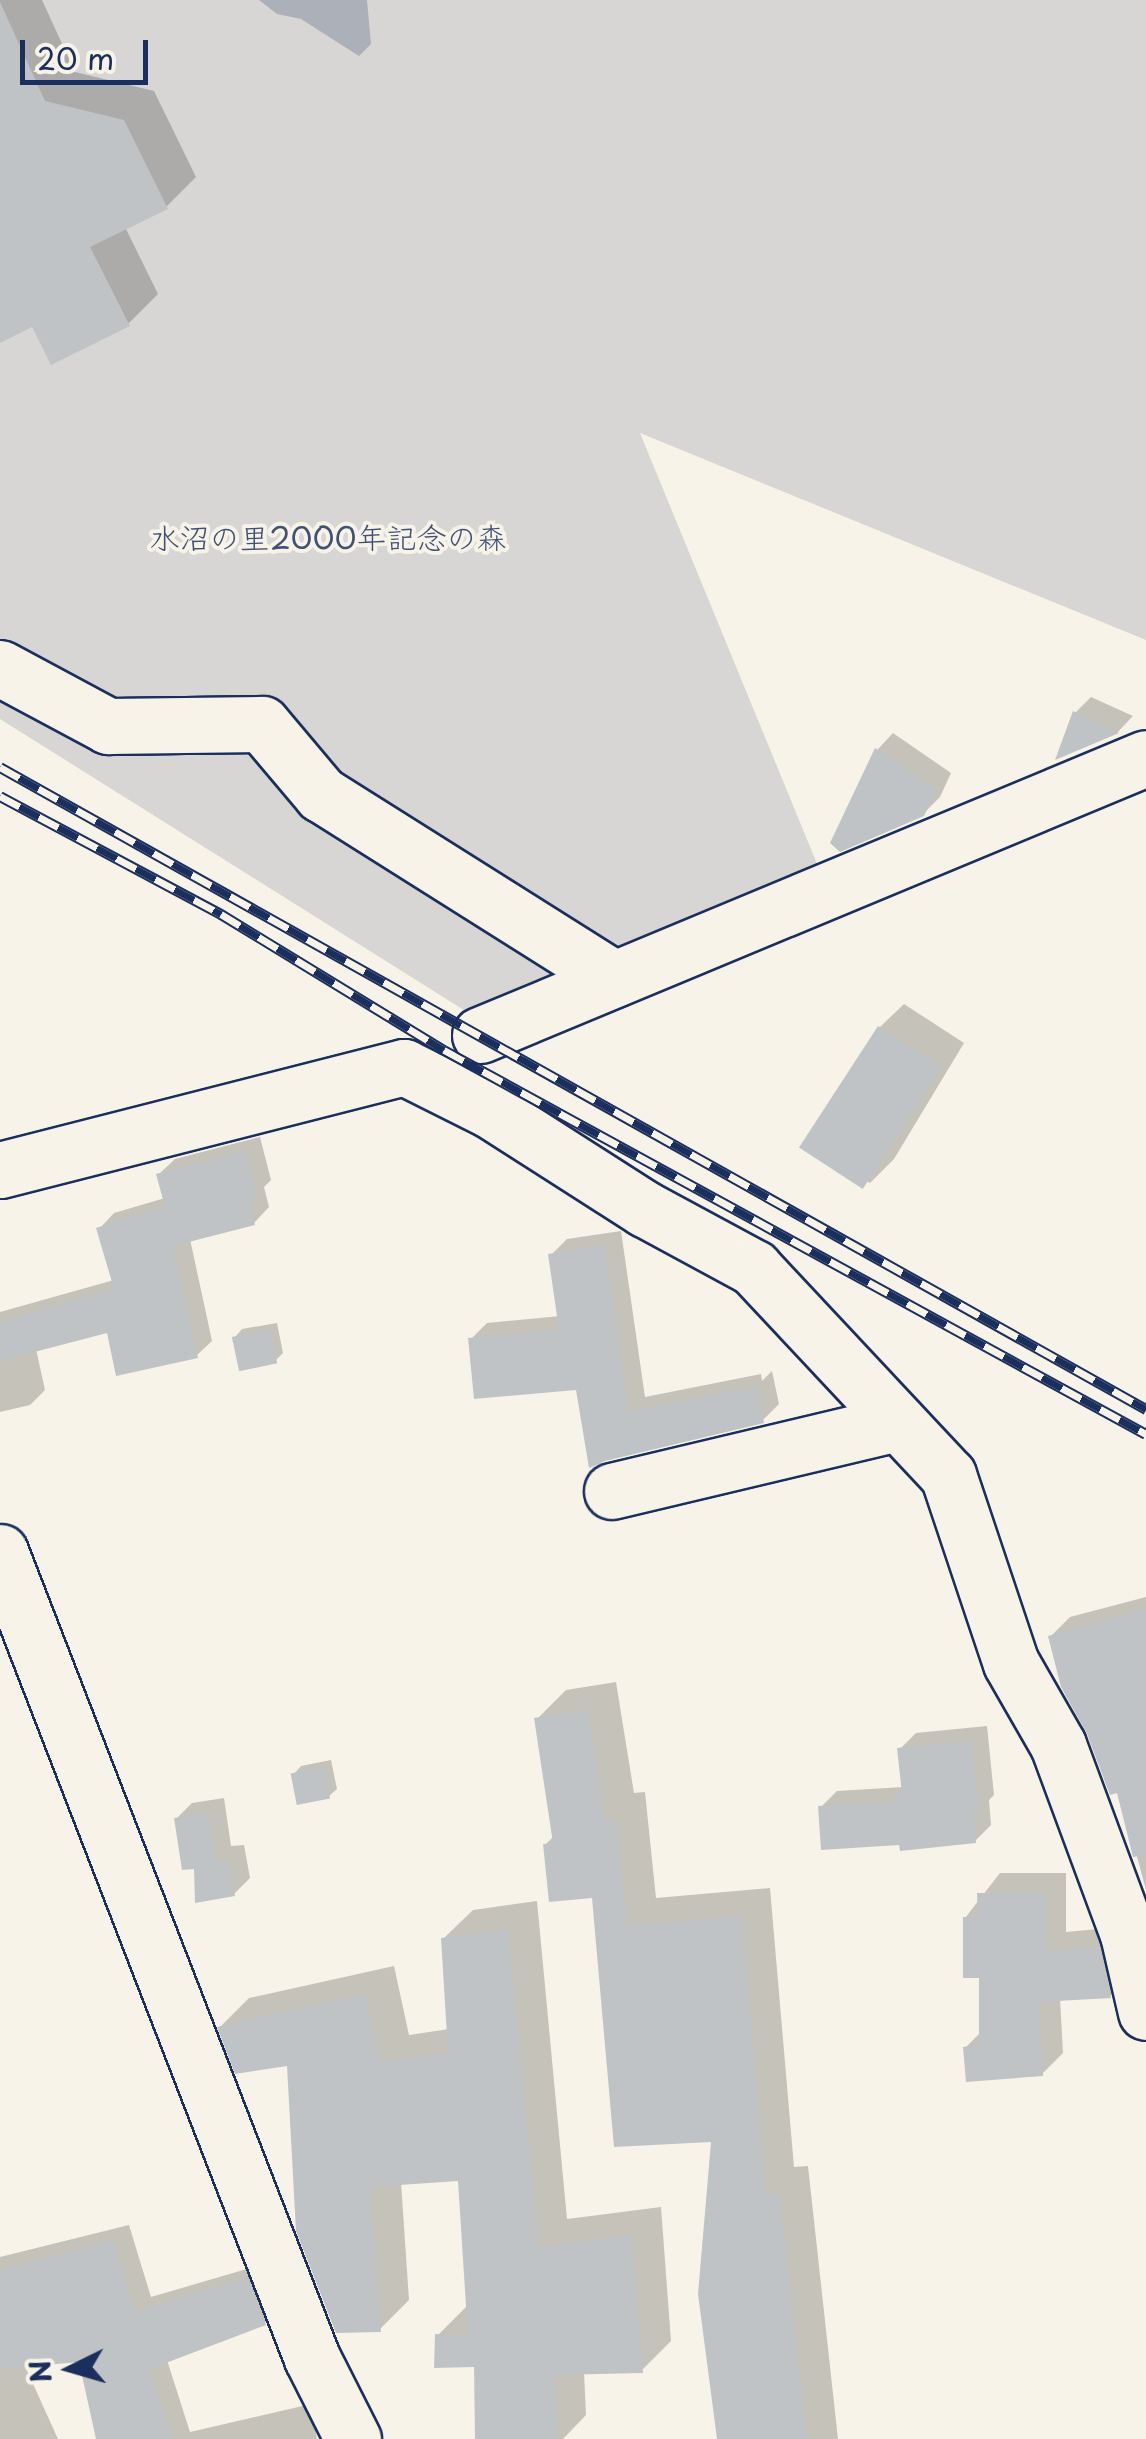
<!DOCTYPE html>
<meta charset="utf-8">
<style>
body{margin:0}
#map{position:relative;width:1146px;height:2439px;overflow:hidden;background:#f7f3e8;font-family:"Playpen Sans","Klee One",sans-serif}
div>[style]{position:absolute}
.green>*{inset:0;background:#d7d6d4}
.water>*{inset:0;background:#acb0b9}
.shadow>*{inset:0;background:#0003}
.building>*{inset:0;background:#c0c3c5;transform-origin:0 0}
.roads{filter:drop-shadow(2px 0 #1b2f5e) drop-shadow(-2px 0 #1b2f5e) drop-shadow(0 2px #1b2f5e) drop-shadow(0 -2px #1b2f5e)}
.minor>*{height:55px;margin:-27.5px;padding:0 27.5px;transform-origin:27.5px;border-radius:27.5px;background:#f7f3e8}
.rail>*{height:11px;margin-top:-5.5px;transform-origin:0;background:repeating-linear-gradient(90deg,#f7f3e8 0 22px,#1b2f5e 0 44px);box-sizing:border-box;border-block:2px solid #1b2f5e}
span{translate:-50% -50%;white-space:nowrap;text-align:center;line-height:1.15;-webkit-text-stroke:8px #f7f3e8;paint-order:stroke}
.park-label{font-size:30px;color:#415076}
.north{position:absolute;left:20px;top:2319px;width:100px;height:100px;-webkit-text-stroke:8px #f7f3e8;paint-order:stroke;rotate:265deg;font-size:28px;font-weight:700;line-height:40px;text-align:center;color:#1b2f5e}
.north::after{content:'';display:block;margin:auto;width:35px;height:45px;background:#1b2f5e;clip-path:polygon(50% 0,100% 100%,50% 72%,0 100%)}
.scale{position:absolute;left:20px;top:40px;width:128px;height:45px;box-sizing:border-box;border:5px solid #1b2f5e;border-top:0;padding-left:12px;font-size:30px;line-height:35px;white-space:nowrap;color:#1b2f5e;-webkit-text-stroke:8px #f7f3e8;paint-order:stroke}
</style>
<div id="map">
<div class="green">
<i style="clip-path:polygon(0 0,1146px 0,1146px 640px,640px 433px,827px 888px,483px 1022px,0 719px)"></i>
</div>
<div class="water">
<i style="clip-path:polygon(259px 0,367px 0,371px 44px,359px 56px,301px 19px,277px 14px)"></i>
</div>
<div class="shadow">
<i style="clip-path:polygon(0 0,42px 0,75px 72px,154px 91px,196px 177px,166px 207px,125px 227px,158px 294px,128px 324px,0 321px)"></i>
<i style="clip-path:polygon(1091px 697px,1133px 716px,1132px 717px,1116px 734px,1075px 713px)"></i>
<i style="clip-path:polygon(893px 733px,951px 773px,940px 797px,923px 814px,833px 842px,878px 749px)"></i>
<i style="clip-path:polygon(904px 1004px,964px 1043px,894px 1159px,870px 1183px,814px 1153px,880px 1027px)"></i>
<i style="clip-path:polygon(260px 1137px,271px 1180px,264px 1187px,269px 1207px,254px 1223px,190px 1239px,212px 1341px,196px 1356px,109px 1330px,36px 1349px,45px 1390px,30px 1405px,0 1412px,0 1312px,114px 1280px,99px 1229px,114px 1213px,165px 1198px,159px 1174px,175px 1159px)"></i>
<i style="clip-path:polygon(621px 1231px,645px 1397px,761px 1374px,762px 1381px,772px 1371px,779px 1404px,763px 1420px,604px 1458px,578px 1387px,471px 1339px,487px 1323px,560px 1316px,551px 1255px,567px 1239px)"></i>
<i style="clip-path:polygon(277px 1323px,283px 1353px,275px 1361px,235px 1337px,242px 1329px)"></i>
<i style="clip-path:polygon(1146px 1597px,1146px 1890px,1119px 1790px,1051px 1636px,1070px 1617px)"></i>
<i style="clip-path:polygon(616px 1682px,634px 1793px,645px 1792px,656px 1898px,770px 1888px,794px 2167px,808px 2166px,838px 2439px,719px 2439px,714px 2139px,595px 1895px,546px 1844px,554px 1836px,537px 1719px,566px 1690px)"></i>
<i style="clip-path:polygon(987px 1726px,994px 1795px,989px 1800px,991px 1825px,975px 1841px,901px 1842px,821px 1807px,837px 1791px,904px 1787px,900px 1749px,916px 1733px)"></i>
<i style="clip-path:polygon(331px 1760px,337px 1789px,329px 1796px,294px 1774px,301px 1766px)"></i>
<i style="clip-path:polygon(224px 1798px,231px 1846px,244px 1845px,250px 1878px,234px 1894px,197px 1866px,176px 1819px,192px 1803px)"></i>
<i style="clip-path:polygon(1000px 1873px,1066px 1873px,1066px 1932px,1119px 1927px,1130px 1975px,1110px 1996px,1060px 1998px,1063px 2053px,1042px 2074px,965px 2048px,981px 2032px,981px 1975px,965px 1918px)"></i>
<i style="clip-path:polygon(537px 1901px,567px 2219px,661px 2207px,671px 2341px,642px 2370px,584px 2372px,586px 2415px,563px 2439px,478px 2439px,476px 2365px,438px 2335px,468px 2305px,460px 2178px,401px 2182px,409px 2300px,380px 2329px,289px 2063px,220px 2027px,249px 1998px,394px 1966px,409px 2035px,449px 2029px,443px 1939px,473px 1910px)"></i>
<i style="clip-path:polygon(129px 2225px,151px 2297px,264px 2264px,280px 2307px,264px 2323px,167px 2360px,190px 2432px,311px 2404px,317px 2439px,98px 2439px,81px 2359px,24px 2364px,58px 2439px,0 2439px,0 2257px)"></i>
</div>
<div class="building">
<i style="clip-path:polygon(0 2px,45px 101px,124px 120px,168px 209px,90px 247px,130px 326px,51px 365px,32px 327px,0 343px)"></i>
<i style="clip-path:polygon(1073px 711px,1119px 733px,1055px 760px)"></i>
<i style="clip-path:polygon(875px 748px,937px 789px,924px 816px,840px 852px,830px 843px)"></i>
<i style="left:878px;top:1026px;width:76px;height:145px;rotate:33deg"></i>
<i style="clip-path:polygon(245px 1151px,257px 1198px,249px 1200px,255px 1225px,173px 1246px,198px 1358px,116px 1376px,107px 1333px,0 1361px,0 1322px,114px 1289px,96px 1228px,165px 1207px,156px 1174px)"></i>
<i style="clip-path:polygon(605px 1245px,629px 1412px,746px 1388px,746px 1393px,756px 1383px,764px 1423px,605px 1461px,589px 1468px,576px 1390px,474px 1399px,468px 1338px,559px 1330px,548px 1254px)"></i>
<i style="left:270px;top:1329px;width:35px;height:39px;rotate:78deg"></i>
<i style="clip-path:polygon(1146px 1609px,1146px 1855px,1133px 1857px,1117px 1793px,1110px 1795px,1087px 1734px,1061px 1687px,1048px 1636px)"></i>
<i style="clip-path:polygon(588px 1710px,605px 1821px,617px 1820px,627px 1926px,742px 1916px,766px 2195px,780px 2194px,807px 2439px,717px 2439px,698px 2294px,711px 2142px,614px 2147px,592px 1898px,549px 1902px,543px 1844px,553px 1843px,534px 1718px)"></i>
<i style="clip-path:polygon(972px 1741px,979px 1814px,974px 1814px,976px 1843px,900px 1851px,899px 1845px,821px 1850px,818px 1806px,895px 1802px,894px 1794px,902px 1794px,897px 1748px)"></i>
<i style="left:324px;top:1767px;width:32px;height:34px;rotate:79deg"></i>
<i style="clip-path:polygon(208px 1813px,216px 1861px,228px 1860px,235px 1896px,195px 1903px,194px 1869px,182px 1870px,174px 1818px)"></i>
<i style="clip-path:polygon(977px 1893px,1046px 1893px,1046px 1951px,1099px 1947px,1111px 1998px,1039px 2002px,1043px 2076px,966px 2082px,963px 2047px,979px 2045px,979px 1978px,963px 1978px,963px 1917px,978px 1917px)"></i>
<i style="clip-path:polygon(508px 1929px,539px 2247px,632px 2235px,643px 2373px,555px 2375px,558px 2439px,475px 2439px,474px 2367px,434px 2368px,435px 2334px,468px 2337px,458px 2181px,370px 2187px,381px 2332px,336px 2333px,296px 2231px,287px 2066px,235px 2074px,217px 2027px,365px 1994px,380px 2063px,448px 2052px,441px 1938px)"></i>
<i style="clip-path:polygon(113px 2240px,135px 2311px,248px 2278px,266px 2325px,150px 2369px,172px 2439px,96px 2439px,79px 2362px,0 2369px,0 2271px)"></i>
</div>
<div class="roads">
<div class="minor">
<i style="left:0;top:668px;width:123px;rotate:28.2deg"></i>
<i style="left:108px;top:726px;width:154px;rotate:-0.7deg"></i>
<i style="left:262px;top:724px;width:92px;rotate:49.9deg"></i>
<i style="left:321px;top:794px;width:347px;rotate:32.2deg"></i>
<i style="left:480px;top:1035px;width:721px;rotate:-22.58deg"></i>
<i style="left:0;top:1170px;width:417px;rotate:-14.3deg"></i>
<i style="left:404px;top:1067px;width:96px;rotate:26.6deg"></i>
<i style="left:490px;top:1110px;width:184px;rotate:32.6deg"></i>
<i style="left:645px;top:1209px;width:124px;rotate:28.4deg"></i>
<i style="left:754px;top:1268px;width:284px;rotate:46.9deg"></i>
<i style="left:948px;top:1475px;width:198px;rotate:71.5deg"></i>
<i style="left:1011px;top:1663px;width:95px;rotate:60.2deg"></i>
<i style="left:1058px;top:1745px;width:202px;rotate:69.7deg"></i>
<i style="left:1128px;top:1934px;width:80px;rotate:77deg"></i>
<i style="left:612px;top:1491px;width:294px;rotate:-13.4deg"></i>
<i style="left:0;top:1552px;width:864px;rotate:68.84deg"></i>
<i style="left:312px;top:2358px;width:91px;rotate:63.2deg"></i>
</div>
</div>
<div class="rail">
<i style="left:0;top:767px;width:1314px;rotate:29.26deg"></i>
<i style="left:0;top:796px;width:251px;rotate:28.1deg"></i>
<i style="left:221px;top:914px;width:261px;rotate:31.4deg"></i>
<i style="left:444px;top:1050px;width:800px;rotate:28.68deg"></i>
</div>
<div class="park-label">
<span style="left:328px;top:537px">水沼の里2000年記念の森</span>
</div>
<div class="north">N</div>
<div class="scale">20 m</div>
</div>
